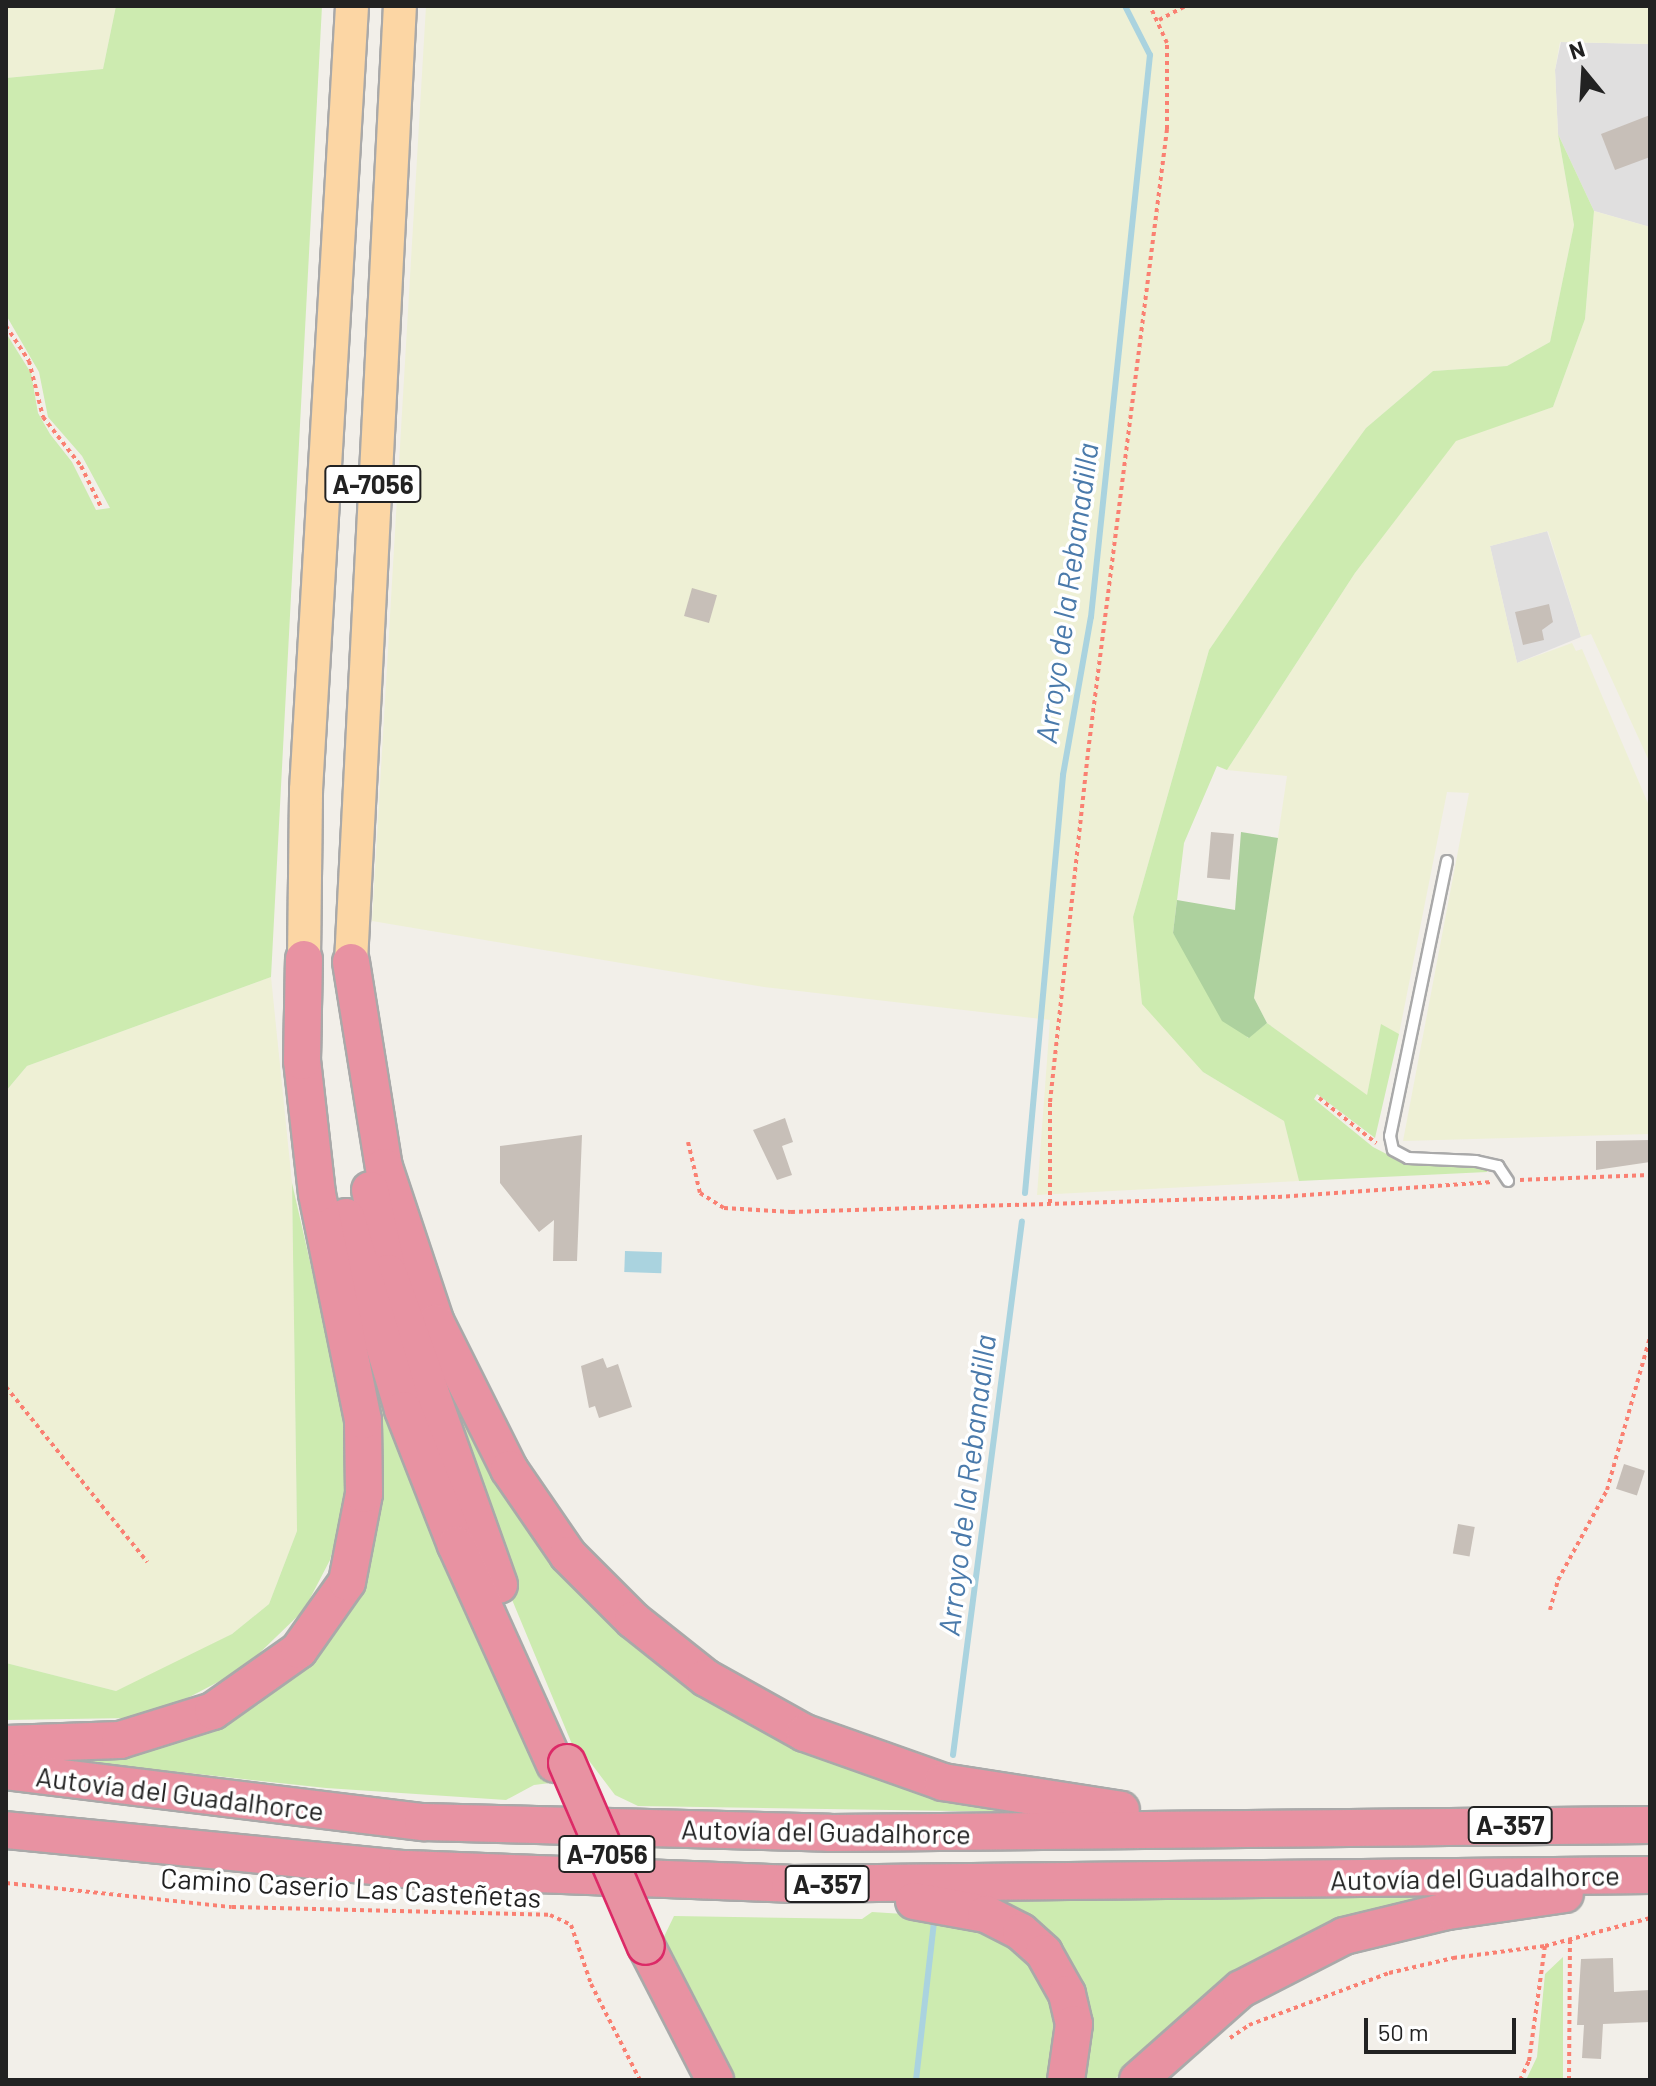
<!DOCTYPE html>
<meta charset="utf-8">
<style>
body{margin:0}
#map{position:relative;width:1656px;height:2086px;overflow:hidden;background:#f2efe9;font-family:Barlow,sans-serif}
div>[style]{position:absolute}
.residential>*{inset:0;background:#e0dfdf}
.farmland>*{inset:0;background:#eef0d5}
.grass>*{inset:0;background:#cdebb0}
.forest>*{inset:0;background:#add19e}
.water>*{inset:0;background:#aad3df;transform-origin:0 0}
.stream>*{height:6px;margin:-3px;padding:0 3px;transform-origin:3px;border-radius:3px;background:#aad3df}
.building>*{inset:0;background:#c7bfb8;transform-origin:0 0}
.path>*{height:4px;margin-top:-2px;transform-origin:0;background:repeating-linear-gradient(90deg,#fa8072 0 4px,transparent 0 8px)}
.roads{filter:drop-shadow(2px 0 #a9a9a9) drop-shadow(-2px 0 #a9a9a9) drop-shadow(0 2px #a9a9a9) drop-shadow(0 -2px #a9a9a9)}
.service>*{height:10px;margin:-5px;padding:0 5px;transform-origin:5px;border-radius:5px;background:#fff}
.primary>*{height:32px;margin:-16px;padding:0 16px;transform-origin:16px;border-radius:16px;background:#fcd6a4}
.motorway>*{height:36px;margin:-18px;padding:0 18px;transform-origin:18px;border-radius:18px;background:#e892a2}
.bridges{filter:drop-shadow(2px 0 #dc2a67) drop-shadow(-2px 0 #dc2a67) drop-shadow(0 2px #dc2a67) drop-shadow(0 -2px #dc2a67)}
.motorway-bridge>*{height:36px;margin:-18px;padding:0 18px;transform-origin:18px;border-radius:18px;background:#e892a2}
span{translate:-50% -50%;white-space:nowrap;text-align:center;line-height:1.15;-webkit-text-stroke:7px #fff;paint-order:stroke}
.shield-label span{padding:2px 6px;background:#fff;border:2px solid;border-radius:6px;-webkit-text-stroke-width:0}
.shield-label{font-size:26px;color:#222;font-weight:700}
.street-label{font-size:28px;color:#222}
.water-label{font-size:30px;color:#4a7aab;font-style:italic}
.frame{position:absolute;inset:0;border:8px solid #222;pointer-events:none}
.north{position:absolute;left:1544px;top:32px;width:80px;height:80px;-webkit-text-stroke:6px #fff;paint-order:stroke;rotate:342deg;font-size:22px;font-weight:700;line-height:32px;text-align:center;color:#222}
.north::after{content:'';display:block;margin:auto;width:28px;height:36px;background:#222;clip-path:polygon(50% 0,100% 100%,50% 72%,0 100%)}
.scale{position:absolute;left:1364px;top:2018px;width:152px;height:36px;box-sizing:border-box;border:4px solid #222;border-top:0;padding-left:10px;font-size:24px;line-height:28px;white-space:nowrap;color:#222;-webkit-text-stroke:6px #fff;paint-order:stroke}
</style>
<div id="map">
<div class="residential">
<i style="clip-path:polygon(1561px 42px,1650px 44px,1650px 227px,1594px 211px,1558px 134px,1555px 70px)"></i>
<i style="clip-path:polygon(1547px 531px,1581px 637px,1517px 663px,1490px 546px)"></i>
</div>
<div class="farmland">
<i style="clip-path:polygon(6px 6px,116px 6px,103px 69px,6px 78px)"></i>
<i style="clip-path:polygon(426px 6px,1650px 6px,1650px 44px,1560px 42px,1555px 70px,1558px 134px,1574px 225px,1550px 342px,1507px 366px,1433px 371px,1366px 428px,1209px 650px,1133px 917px,1203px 1072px,1284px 1121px,1299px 1181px,1037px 1195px,1050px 1020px,764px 987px,372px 921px)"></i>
<i style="clip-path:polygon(1594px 211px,1650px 227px,1650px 763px,1591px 634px,1581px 637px,1548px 531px,1490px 546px,1517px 663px,1572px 643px,1576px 651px,1582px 649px,1650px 808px,1650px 1134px,1403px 1141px,1469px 793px,1447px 792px,1399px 1034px,1381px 1025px,1367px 1096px,1267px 1023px,1254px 998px,1287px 776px,1227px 770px,1355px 573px,1456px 440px,1553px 407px,1585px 319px)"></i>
<i style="clip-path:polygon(271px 977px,292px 1183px,297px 1531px,269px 1604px,232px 1634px,165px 1669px,116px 1691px,6px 1663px,6px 1091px,27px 1066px)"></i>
</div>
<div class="grass">
<i style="clip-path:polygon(116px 6px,322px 6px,271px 977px,27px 1066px,6px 1091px,6px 333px,31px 373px,38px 413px,50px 434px,72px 462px,96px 510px,110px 508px,82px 456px,48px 417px,39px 372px,6px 315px,6px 78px,103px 69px)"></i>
<i style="clip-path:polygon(1558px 134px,1594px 211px,1585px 319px,1553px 407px,1456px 441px,1355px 573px,1227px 770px,1217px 766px,1184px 843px,1173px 933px,1248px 1038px,1267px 1023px,1367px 1095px,1381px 1024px,1399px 1034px,1375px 1138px,1317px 1094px,1314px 1099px,1373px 1147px,1400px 1161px,1487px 1168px,1487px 1172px,1299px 1181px,1284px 1121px,1203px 1072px,1142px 1004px,1133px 917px,1209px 650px,1282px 544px,1366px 428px,1433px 371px,1507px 366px,1550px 342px,1574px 225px)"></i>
<i style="clip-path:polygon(292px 1183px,350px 1437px,346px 1499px,330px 1560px,304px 1610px,243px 1669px,176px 1704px,130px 1718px,6px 1720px,6px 1663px,116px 1691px,232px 1634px,269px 1604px,297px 1531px)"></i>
<i style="clip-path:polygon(410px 1283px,643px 1644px,1020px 1812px,638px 1806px,615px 1795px,587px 1758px,579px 1761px,493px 1554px)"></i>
<i style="clip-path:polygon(366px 1352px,405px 1458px,550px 1783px,534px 1785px,506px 1800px,326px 1788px,87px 1762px,224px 1725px,259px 1704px,334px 1628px)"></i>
<i style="clip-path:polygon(1446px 1895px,1236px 1976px,1186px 2011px,1114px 2080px,1076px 2080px,1084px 2020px,986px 1902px)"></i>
<i style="clip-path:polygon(872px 1912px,936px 1916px,999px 1930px,1021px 1946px,1060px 2019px,1053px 2080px,732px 2080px,659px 1947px,674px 1916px,862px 1919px)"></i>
<i style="clip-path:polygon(1563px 1957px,1563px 2080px,1526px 2080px,1537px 2057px,1545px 1974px)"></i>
</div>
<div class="forest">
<i style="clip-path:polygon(1241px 832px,1278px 838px,1254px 998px,1267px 1023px,1249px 1038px,1222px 1021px,1173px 933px,1177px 900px,1235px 910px)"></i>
</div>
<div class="water">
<i style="left:625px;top:1251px;width:37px;height:21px;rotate:2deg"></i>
</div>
<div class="stream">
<i style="left:1025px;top:1193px;width:420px;rotate:-84.8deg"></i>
<i style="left:1063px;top:775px;width:160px;rotate:-80deg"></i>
<i style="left:1091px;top:617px;width:565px;rotate:-84.01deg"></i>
<i style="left:1150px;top:55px;width:55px;rotate:-117deg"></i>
<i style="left:953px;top:1755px;width:538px;rotate:-82.64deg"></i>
<i style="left:916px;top:2080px;width:159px;rotate:-83.5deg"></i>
</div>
<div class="building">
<i style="clip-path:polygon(1650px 115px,1650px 157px,1615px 170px,1601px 134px)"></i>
<i style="left:692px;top:588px;width:26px;height:29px;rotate:16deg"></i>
<i style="clip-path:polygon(1549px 604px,1553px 622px,1542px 630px,1544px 640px,1523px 645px,1515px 612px)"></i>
<i style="left:1211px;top:832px;width:23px;height:46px;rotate:5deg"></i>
<i style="clip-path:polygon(785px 1118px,793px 1142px,782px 1146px,792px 1175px,777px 1180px,753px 1130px)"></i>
<i style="clip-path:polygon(582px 1135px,577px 1261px,553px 1261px,554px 1220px,539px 1232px,500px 1183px,500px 1146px)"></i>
<i style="clip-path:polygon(1650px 1140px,1650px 1162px,1596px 1170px,1596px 1141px)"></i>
<i style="clip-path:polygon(603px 1358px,607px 1368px,618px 1364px,632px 1407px,599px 1418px,595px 1406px,589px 1408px,581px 1366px)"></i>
<i style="left:1624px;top:1464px;width:22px;height:26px;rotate:18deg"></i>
<i style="left:1458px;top:1524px;width:17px;height:30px;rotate:10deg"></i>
<i style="clip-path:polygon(1613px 1958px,1614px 1992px,1650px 1990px,1650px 2022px,1603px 2024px,1601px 2059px,1582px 2058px,1584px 2025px,1577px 2025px,1581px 1959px)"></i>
</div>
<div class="path">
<i style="left:1159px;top:20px;width:30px;rotate:-28deg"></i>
<i style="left:6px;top:326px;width:42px;rotate:56.7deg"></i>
<i style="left:29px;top:361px;width:58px;rotate:76deg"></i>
<i style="left:43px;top:417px;width:62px;rotate:52.2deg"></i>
<i style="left:81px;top:466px;width:46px;rotate:64deg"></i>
<i style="left:1319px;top:1098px;width:73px;rotate:38.3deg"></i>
<i style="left:688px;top:1142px;width:52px;rotate:76.8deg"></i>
<i style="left:700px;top:1193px;width:28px;rotate:32deg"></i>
<i style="left:724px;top:1208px;width:67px;rotate:3.4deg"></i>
<i style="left:791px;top:1212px;width:487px;rotate:-1.8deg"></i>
<i style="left:1278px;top:1197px;width:215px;rotate:-4deg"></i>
<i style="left:1520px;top:1180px;width:130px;rotate:-2.2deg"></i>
<i style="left:1050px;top:1203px;width:101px;rotate:-90deg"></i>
<i style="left:1050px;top:1102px;width:352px;rotate:-83.8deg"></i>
<i style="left:1088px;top:752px;width:628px;rotate:-82.77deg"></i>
<i style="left:1167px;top:129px;width:86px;rotate:-90deg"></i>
<i style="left:1167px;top:43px;width:41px;rotate:-114.7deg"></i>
<i style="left:6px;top:1387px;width:225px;rotate:51.1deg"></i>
<i style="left:1550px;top:1610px;width:31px;rotate:-75deg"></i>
<i style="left:1558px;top:1580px;width:102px;rotate:-61.4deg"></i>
<i style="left:1607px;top:1490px;width:159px;rotate:-74.3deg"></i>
<i style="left:6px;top:1883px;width:227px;rotate:6.1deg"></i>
<i style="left:232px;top:1907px;width:318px;rotate:1.4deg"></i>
<i style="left:550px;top:1915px;width:23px;rotate:25deg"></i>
<i style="left:571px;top:1925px;width:62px;rotate:71.3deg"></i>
<i style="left:591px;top:1984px;width:108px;rotate:63deg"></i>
<i style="left:1230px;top:2038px;width:23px;rotate:-34deg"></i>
<i style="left:1249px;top:2025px;width:149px;rotate:-20.4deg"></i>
<i style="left:1389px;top:1973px;width:66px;rotate:-13.2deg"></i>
<i style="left:1453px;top:1958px;width:93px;rotate:-7.4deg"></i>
<i style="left:1520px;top:2080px;width:21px;rotate:-65deg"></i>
<i style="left:1529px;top:2061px;width:116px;rotate:-82.1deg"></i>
<i style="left:1545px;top:1946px;width:109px;rotate:-14.9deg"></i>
<i style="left:1569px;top:2080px;width:144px;rotate:-89.6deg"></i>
</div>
<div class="roads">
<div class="service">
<i style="left:1447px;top:861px;width:281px;rotate:101.7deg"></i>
<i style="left:1390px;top:1136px;width:14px;rotate:78deg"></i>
<i style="left:1393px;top:1150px;width:17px;rotate:28deg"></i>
<i style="left:1408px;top:1158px;width:68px;rotate:2.5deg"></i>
<i style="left:1476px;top:1161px;width:23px;rotate:13deg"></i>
<i style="left:1498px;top:1166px;width:18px;rotate:56deg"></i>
</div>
<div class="primary">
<i style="left:304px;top:959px;width:169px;rotate:-89.3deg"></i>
<i style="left:306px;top:790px;width:785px;rotate:-86.64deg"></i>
<i style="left:351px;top:962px;width:957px;rotate:-87.07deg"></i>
</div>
<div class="motorway">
<i style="left:351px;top:962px;width:208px;rotate:80.9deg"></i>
<i style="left:384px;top:1167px;width:164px;rotate:71.6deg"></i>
<i style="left:436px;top:1323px;width:163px;rotate:63.4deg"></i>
<i style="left:509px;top:1469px;width:104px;rotate:55.5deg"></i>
<i style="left:568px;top:1555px;width:92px;rotate:45deg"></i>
<i style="left:633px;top:1620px;width:93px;rotate:38.5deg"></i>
<i style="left:706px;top:1678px;width:113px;rotate:29.1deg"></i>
<i style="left:805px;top:1733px;width:146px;rotate:19.5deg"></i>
<i style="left:943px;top:1782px;width:180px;rotate:8.9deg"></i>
<i style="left:370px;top:1190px;width:85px;rotate:77.8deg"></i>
<i style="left:388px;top:1273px;width:331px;rotate:70.4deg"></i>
<i style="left:346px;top:1217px;width:201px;rotate:73.5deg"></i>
<i style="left:403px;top:1410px;width:145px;rotate:68.6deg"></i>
<i style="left:456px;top:1545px;width:240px;rotate:65.7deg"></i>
<i style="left:6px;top:1744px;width:114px;rotate:-2deg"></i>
<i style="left:120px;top:1740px;width:97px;rotate:-17.3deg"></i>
<i style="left:213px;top:1711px;width:105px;rotate:-35.3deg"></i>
<i style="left:299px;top:1650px;width:83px;rotate:-54.8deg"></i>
<i style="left:347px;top:1582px;width:90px;rotate:-79.1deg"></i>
<i style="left:364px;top:1494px;width:74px;rotate:-90.8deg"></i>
<i style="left:363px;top:1420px;width:231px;rotate:-101.5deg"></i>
<i style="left:317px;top:1194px;width:134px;rotate:-96.4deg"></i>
<i style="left:302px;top:1061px;width:102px;rotate:-88.9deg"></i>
<i style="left:6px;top:1771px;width:420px;rotate:7deg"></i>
<i style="left:423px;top:1822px;width:407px;rotate:1.5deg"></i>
<i style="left:830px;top:1833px;width:820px;rotate:-0.56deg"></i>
<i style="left:6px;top:1830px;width:403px;rotate:5.6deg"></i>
<i style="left:407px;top:1869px;width:383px;rotate:2.2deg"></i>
<i style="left:790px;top:1884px;width:860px;rotate:-0.6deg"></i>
<i style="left:914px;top:1901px;width:73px;rotate:10.2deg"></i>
<i style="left:986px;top:1914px;width:39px;rotate:27deg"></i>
<i style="left:1021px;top:1932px;width:31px;rotate:42deg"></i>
<i style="left:1044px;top:1953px;width:47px;rotate:60.7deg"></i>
<i style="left:1067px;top:1994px;width:31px;rotate:77deg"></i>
<i style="left:1074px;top:2024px;width:57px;rotate:98.1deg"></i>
<i style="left:646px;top:1946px;width:151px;rotate:62.8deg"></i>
<i style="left:1138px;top:2080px;width:137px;rotate:-41.5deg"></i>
<i style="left:1241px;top:1989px;width:116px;rotate:-27.2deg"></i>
<i style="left:1344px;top:1936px;width:106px;rotate:-13.6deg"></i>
<i style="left:1447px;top:1911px;width:119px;rotate:-8.2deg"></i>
</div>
</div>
<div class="bridges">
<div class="motorway-bridge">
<i style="left:567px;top:1763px;width:199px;rotate:66.7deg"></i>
</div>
</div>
<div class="shield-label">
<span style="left:373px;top:484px">A-7056</span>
<span style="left:1510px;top:1825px">A-357</span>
<span style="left:607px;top:1854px">A-7056</span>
<span style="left:827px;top:1884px">A-357</span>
</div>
<div class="street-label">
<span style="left:180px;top:1793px;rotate:7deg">Autovía del Guadalhorce</span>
<span style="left:826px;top:1831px;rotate:1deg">Autovía del Guadalhorce</span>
<span style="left:1475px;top:1877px;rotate:-1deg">Autovía del Guadalhorce</span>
<span style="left:351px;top:1887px;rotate:3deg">Camino Caserio Las Casteñetas</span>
</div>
<div class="water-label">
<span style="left:1066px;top:593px;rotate:-82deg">Arroyo de la Rebanadilla</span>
<span style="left:966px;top:1485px;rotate:-83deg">Arroyo de la Rebanadilla</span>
</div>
<div class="frame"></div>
<div class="north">N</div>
<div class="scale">50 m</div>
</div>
